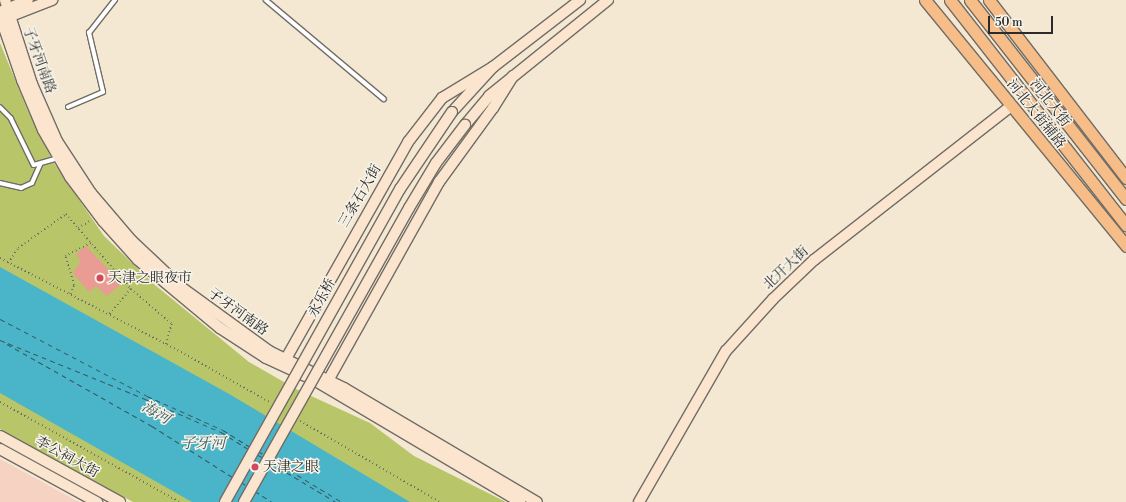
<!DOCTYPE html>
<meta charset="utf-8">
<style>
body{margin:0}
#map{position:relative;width:1126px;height:502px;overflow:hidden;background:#f4e8d3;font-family:"Libre Bodoni","Noto Serif SC",serif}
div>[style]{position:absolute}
.built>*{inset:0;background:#f5d2c2}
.green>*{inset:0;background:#b8c669}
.water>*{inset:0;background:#4ab4c9}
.ferry>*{height:1px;margin-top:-0.5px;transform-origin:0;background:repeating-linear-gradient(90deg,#365b62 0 5px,transparent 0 9px)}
.building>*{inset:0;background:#e99b94}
.path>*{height:1.5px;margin-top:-0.75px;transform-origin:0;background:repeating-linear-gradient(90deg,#716d66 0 1px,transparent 0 4px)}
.roads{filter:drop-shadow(1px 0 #716d66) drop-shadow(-1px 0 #716d66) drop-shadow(0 1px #716d66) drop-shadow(0 -1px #716d66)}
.lane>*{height:3.5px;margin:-1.75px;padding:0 1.75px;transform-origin:1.75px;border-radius:1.75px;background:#fff}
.secondary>*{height:10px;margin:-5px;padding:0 5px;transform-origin:5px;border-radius:5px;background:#fce5cf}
.primary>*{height:11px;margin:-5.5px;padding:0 5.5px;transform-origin:5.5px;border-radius:5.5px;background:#f7bd88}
.bridges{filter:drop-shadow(1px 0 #716d66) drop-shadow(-1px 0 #716d66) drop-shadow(0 1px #716d66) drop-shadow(0 -1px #716d66)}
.secondary-bridge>*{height:10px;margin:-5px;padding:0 5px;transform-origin:5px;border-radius:5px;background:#fce5cf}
.dots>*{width:11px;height:11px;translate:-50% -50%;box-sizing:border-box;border:2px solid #f7f3e8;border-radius:50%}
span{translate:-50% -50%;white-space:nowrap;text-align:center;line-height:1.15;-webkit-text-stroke:3px #f7f3e8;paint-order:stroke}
.street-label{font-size:14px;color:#2b2b2b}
.poi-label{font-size:14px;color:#2b2b2b}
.left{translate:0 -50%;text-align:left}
.water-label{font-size:15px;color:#365b62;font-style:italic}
.scale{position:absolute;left:988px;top:16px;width:65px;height:18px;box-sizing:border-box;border:2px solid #2b2b2b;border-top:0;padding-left:5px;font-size:12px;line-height:14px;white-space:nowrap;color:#2b2b2b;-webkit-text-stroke:3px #f7f3e8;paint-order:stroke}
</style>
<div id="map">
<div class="built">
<i style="clip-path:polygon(0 459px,79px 502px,0 502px)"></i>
</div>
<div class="green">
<i style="clip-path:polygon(0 43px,28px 111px,54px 163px,104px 236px,155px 285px,249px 362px,296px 389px,370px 423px,414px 456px,506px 502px,133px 502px,0 429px)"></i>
</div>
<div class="water">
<i style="clip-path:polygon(0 267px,231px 395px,410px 502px,192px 502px,0 393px)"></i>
</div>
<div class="ferry">
<i style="left:0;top:319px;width:166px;rotate:27.6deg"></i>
<i style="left:147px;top:396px;width:83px;rotate:24.1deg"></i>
<i style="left:223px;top:430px;width:32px;rotate:32deg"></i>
<i style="left:0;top:340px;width:157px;rotate:22.1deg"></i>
<i style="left:145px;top:399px;width:83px;rotate:23.5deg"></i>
<i style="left:221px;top:432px;width:34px;rotate:32deg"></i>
<i style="left:7px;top:344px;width:167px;rotate:29.5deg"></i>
<i style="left:152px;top:426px;width:97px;rotate:32.4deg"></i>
<i style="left:258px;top:451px;width:9px;rotate:32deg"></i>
<i style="left:258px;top:455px;width:7px;rotate:27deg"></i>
<i style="left:274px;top:461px;width:79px;rotate:31.1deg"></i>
<i style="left:271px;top:463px;width:76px;rotate:31deg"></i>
<i style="left:241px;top:482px;width:7px;rotate:34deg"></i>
<i style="left:255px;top:491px;width:20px;rotate:33deg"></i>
</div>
<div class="building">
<i style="clip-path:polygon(86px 246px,119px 281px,121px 284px,107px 296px,96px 286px,89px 292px,73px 273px,81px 261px,76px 255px)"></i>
</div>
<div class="path">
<i style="left:78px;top:228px;width:14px;rotate:-30deg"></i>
<i style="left:0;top:258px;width:204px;rotate:27.4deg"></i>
<i style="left:181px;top:352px;width:103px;rotate:29.5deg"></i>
<i style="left:8px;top:263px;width:18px;rotate:-56deg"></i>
<i style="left:18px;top:248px;width:59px;rotate:-35.3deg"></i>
<i style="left:66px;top:214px;width:99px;rotate:49.1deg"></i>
<i style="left:131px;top:289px;width:34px;rotate:130deg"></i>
<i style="left:131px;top:289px;width:54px;rotate:40.5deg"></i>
<i style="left:172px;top:324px;width:22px;rotate:106deg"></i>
<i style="left:70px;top:294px;width:10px;rotate:-66deg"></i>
<i style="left:74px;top:285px;width:30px;rotate:-107deg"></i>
<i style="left:65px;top:256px;width:29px;rotate:-27deg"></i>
<i style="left:0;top:402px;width:206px;rotate:29.1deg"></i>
<i style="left:300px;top:421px;width:162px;rotate:30.1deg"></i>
</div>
<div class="roads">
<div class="lane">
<i style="left:266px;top:0;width:154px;rotate:40deg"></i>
<i style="left:0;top:107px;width:16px;rotate:45deg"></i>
<i style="left:11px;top:118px;width:52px;rotate:63.9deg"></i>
<i style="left:34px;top:165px;width:25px;rotate:-16deg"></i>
<i style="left:68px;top:107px;width:38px;rotate:-23deg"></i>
<i style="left:103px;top:92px;width:61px;rotate:-103.3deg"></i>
<i style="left:89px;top:33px;width:42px;rotate:-51.8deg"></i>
<i style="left:0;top:183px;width:22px;rotate:13deg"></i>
<i style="left:21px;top:188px;width:12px;rotate:-24deg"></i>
<i style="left:32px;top:183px;width:20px;rotate:-66deg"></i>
</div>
<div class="secondary">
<i style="left:5px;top:0;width:88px;rotate:72.2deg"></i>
<i style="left:32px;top:84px;width:62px;rotate:66.3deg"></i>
<i style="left:57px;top:141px;width:62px;rotate:56.8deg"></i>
<i style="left:91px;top:193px;width:63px;rotate:49.5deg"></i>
<i style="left:132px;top:241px;width:67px;rotate:43.2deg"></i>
<i style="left:181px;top:287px;width:109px;rotate:36deg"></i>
<i style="left:269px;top:351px;width:84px;rotate:26.3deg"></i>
<i style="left:344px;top:388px;width:224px;rotate:30.6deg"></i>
<i style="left:2px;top:11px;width:28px;rotate:-23deg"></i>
<i style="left:0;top:16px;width:68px;rotate:71deg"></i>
<i style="left:22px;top:80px;width:54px;rotate:67.2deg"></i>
<i style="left:43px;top:130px;width:54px;rotate:60.1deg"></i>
<i style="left:70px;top:177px;width:55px;rotate:53.1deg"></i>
<i style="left:103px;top:221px;width:52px;rotate:48.1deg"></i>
<i style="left:138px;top:260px;width:107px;rotate:39.7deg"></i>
<i style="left:220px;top:328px;width:55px;rotate:33.1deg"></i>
<i style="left:266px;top:358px;width:43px;rotate:24.8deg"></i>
<i style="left:3px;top:19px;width:53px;rotate:-21.2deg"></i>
<i style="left:452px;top:112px;width:61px;rotate:-47.7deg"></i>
<i style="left:493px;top:67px;width:110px;rotate:-37.6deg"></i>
<i style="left:465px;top:125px;width:38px;rotate:-50deg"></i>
<i style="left:489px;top:96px;width:153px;rotate:-38.9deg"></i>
<i style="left:283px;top:364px;width:255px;rotate:-60.6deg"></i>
<i style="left:408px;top:142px;width:56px;rotate:-52.3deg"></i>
<i style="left:442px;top:98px;width:60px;rotate:-31.3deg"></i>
<i style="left:319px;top:383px;width:234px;rotate:30.6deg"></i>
<i style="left:325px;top:386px;width:234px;rotate:-60.8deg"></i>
<i style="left:439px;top:182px;width:92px;rotate:-53.9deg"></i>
<i style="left:493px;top:108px;width:38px;rotate:-58deg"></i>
<i style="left:0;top:436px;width:137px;rotate:28.8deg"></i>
<i style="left:0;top:449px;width:111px;rotate:28.7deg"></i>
<i style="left:639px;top:502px;width:174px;rotate:-60.1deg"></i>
<i style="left:726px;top:351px;width:70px;rotate:-47.9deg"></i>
<i style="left:773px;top:299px;width:57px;rotate:-43.6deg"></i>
<i style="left:814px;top:260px;width:249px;rotate:-38deg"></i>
</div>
<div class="primary">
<i style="left:925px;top:0;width:318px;rotate:50.7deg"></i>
<i style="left:950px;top:0;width:286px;rotate:52deg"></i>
<i style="left:970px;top:0;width:253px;rotate:51.9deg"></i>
<i style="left:989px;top:0;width:225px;rotate:52.4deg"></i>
</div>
</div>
<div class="bridges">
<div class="secondary-bridge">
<i style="left:225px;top:502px;width:359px;rotate:-60.8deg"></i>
<i style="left:400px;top:189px;width:93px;rotate:-56deg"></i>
<i style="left:244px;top:502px;width:337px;rotate:-60.7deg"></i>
<i style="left:409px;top:208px;width:52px;rotate:-59deg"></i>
<i style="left:436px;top:163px;width:48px;rotate:-52.7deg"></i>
</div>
</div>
<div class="dots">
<i style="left:100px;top:278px;background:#d1495b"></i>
<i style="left:255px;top:467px;background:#d1495b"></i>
</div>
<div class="street-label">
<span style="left:39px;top:60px;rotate:70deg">子牙河南路</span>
<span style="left:1050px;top:103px;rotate:52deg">河北大街</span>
<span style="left:1036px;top:114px;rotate:51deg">河北大街辅路</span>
<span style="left:360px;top:196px;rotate:-60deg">三条石大街</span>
<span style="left:786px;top:268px;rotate:-43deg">北开大街</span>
<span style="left:322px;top:298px;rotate:-61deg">永乐桥</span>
<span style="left:238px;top:312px;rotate:36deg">子牙河南路</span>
<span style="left:67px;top:457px;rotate:29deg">李公祠大街</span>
</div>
<div class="poi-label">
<span class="left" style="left:108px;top:278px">天津之眼夜市</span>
<span class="left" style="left:263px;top:467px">天津之眼</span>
</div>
<div class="water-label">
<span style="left:156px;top:413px;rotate:30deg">海河</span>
<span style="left:203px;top:444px">子牙河</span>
</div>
<div class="scale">50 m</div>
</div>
